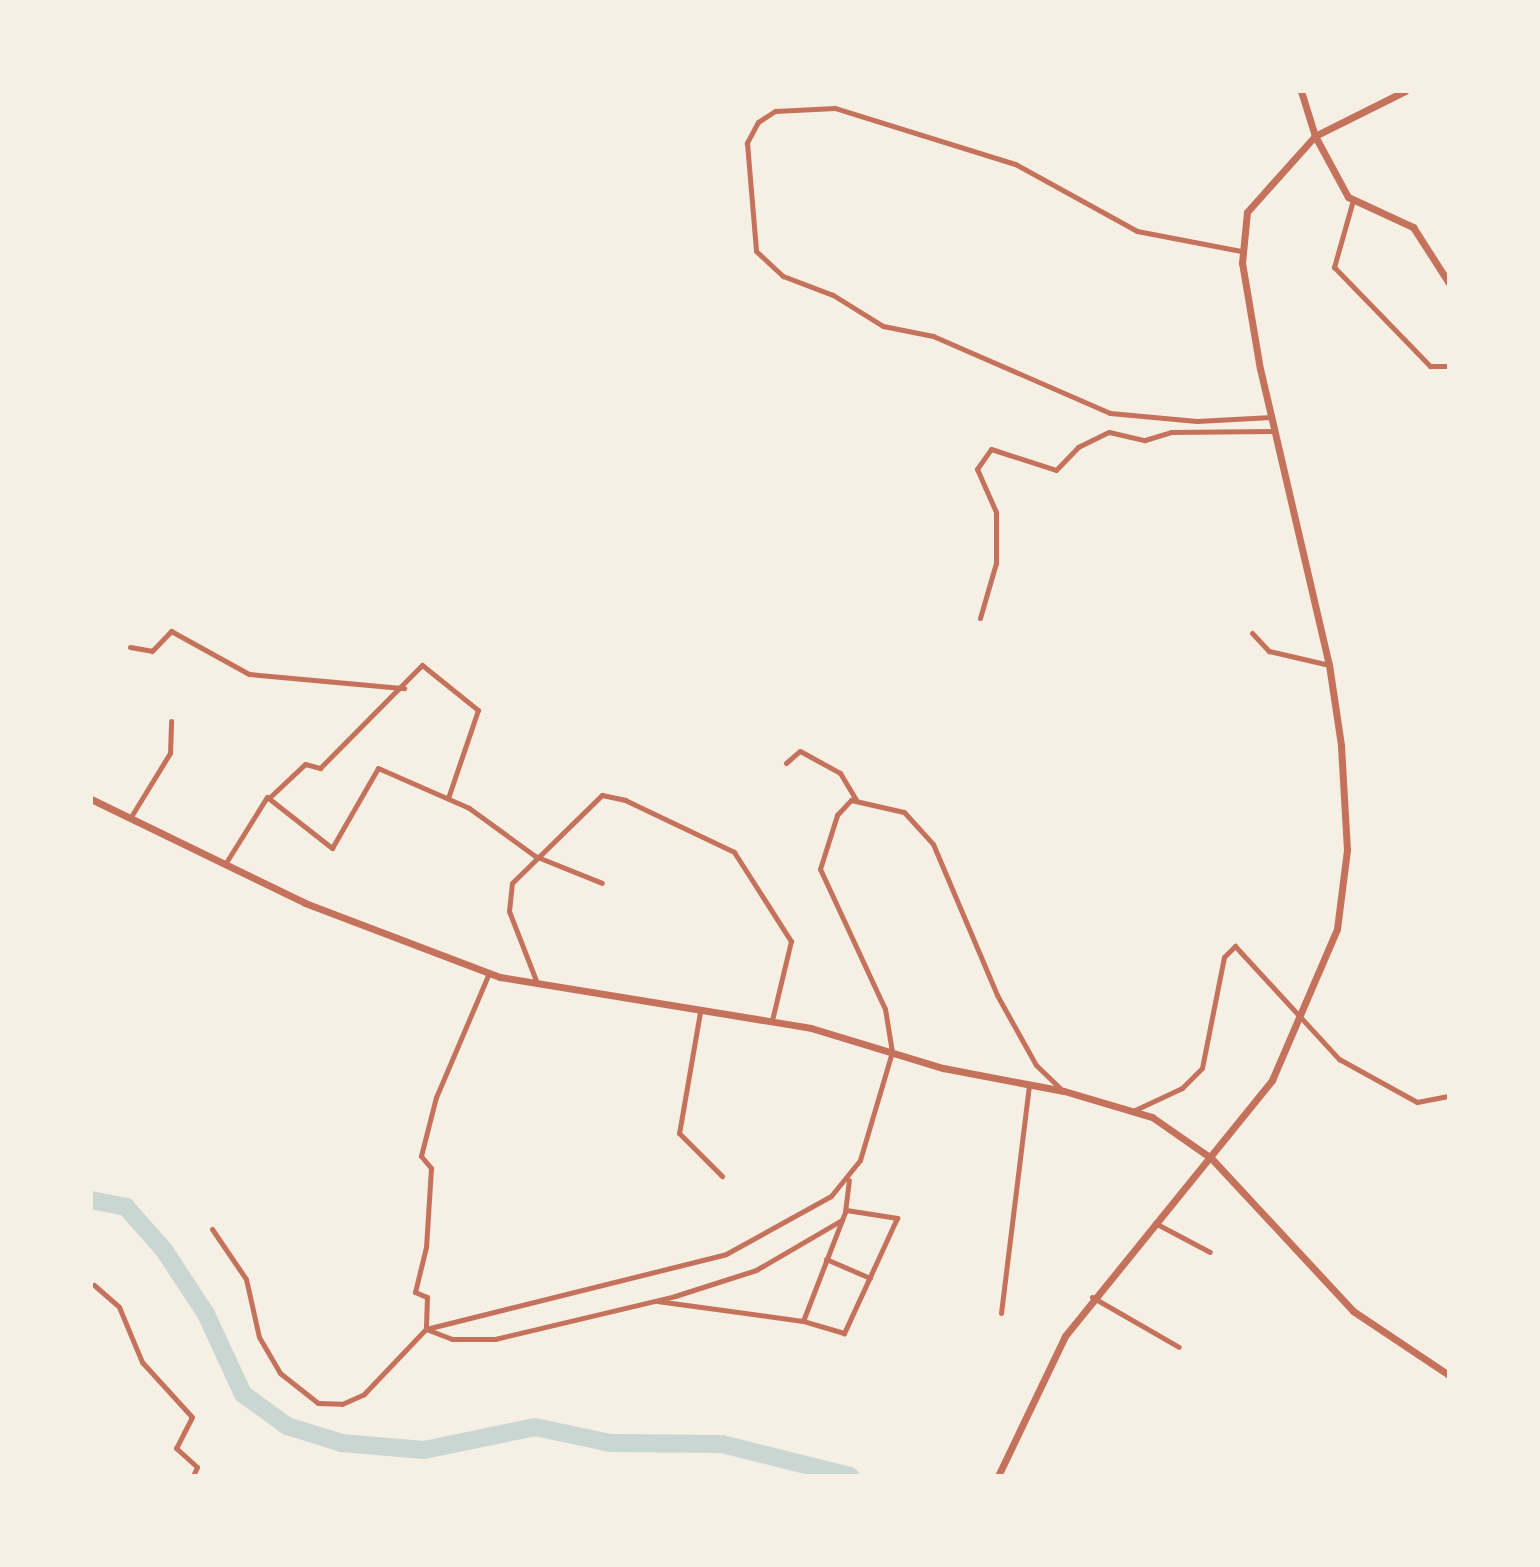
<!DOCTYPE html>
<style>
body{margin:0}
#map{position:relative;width:1540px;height:1567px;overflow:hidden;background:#f6efe4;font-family:"Archivo Narrow",sans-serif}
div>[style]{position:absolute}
.river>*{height:18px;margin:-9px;padding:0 9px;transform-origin:9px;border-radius:9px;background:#c9d6d2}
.minor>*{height:5px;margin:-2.5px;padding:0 2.5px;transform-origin:2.5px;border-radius:2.5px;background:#c5725c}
.tertiary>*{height:7px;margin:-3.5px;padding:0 3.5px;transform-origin:3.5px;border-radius:3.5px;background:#c5725c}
span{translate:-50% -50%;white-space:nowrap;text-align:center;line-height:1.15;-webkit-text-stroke:5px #f6efe4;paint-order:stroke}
.frame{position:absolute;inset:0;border:93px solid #f6efe4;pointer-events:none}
</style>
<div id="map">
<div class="river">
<i style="left:91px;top:1200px;width:36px;rotate:11deg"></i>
<i style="left:126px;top:1207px;width:57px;rotate:48.5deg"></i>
<i style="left:164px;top:1250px;width:77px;rotate:56.7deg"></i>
<i style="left:206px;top:1314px;width:88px;rotate:65.2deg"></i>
<i style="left:243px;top:1394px;width:54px;rotate:36deg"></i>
<i style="left:287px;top:1426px;width:58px;rotate:17.2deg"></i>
<i style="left:342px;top:1443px;width:82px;rotate:4.9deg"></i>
<i style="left:424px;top:1450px;width:113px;rotate:-11.7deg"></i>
<i style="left:535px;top:1427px;width:77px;rotate:12deg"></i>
<i style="left:610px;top:1443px;width:112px;rotate:0.5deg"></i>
<i style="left:722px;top:1444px;width:132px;rotate:14deg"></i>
</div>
<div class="minor">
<i style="left:1353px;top:200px;width:70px;rotate:105.8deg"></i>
<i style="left:1334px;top:267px;width:138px;rotate:45.9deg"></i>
<i style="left:1430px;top:366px;width:19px"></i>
<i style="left:1241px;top:251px;width:106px;rotate:-169.1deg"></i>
<i style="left:1137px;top:231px;width:139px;rotate:-151.2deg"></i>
<i style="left:1015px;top:164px;width:189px;rotate:-162.7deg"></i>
<i style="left:835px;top:108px;width:60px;rotate:177.1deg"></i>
<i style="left:775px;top:111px;width:20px;rotate:147deg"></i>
<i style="left:758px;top:122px;width:24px;rotate:118deg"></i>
<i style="left:747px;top:143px;width:108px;rotate:85.2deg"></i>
<i style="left:756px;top:251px;width:37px;rotate:43deg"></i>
<i style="left:783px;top:276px;width:53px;rotate:20.8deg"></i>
<i style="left:833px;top:295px;width:59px;rotate:31.8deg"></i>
<i style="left:883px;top:326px;width:51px;rotate:11.3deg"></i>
<i style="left:933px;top:336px;width:193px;rotate:23.5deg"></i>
<i style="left:1110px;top:413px;width:87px;rotate:5.3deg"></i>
<i style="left:1197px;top:421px;width:75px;rotate:-3.1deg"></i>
<i style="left:980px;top:618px;width:57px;rotate:-73.8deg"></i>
<i style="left:996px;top:563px;width:51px;rotate:-90deg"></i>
<i style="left:996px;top:512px;width:47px;rotate:-113.8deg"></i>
<i style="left:977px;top:469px;width:24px;rotate:-55deg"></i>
<i style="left:991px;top:449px;width:68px;rotate:17.9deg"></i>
<i style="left:1056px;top:470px;width:32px;rotate:-46deg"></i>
<i style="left:1078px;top:447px;width:34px;rotate:-26deg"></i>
<i style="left:1109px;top:432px;width:37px;rotate:13deg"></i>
<i style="left:1145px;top:440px;width:27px;rotate:-17deg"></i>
<i style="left:1171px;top:432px;width:104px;rotate:-0.6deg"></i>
<i style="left:1252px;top:633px;width:25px;rotate:47deg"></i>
<i style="left:1269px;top:651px;width:62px;rotate:13.1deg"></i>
<i style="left:130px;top:647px;width:22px;rotate:10deg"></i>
<i style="left:152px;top:651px;width:28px;rotate:-46deg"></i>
<i style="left:171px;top:631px;width:89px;rotate:28.9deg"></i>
<i style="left:249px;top:674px;width:156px;rotate:5.2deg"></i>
<i style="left:786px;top:763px;width:18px;rotate:-41deg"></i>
<i style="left:800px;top:751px;width:46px;rotate:28.8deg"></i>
<i style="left:840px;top:773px;width:31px;rotate:59deg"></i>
<i style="left:270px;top:797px;width:48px;rotate:-43.3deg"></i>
<i style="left:305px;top:764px;width:16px;rotate:15deg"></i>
<i style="left:320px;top:768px;width:145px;rotate:-45.3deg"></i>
<i style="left:422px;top:665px;width:72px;rotate:38.8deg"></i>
<i style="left:478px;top:710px;width:93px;rotate:108.8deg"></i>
<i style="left:132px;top:815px;width:73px;rotate:-58.5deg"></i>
<i style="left:170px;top:753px;width:32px;rotate:-88deg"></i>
<i style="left:227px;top:861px;width:75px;rotate:-58deg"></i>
<i style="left:267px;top:797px;width:83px;rotate:38.1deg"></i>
<i style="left:332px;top:848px;width:92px;rotate:-60.1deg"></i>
<i style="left:378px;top:768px;width:99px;rotate:23.7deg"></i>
<i style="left:469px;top:808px;width:82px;rotate:36deg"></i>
<i style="left:535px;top:856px;width:72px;rotate:21.9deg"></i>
<i style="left:489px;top:973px;width:135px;rotate:113.1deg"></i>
<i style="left:436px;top:1097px;width:61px;rotate:104.3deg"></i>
<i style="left:421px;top:1156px;width:16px;rotate:50deg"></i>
<i style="left:431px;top:1168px;width:79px;rotate:93.6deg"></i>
<i style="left:426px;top:1247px;width:46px;rotate:103.7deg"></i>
<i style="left:415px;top:1292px;width:13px;rotate:23deg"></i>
<i style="left:427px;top:1297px;width:32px;rotate:92deg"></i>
<i style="left:426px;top:1329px;width:28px;rotate:21deg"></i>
<i style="left:452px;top:1339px;width:43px"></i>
<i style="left:495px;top:1339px;width:185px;rotate:-13.4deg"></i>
<i style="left:675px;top:1296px;width:85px;rotate:-17.8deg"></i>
<i style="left:756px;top:1270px;width:99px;rotate:-30.2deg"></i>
<i style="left:537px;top:983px;width:77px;rotate:-111.3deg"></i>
<i style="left:509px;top:911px;width:28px;rotate:-84deg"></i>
<i style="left:512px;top:883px;width:126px;rotate:-44.4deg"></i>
<i style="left:602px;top:795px;width:24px;rotate:12deg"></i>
<i style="left:625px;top:800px;width:121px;rotate:25.5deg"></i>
<i style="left:734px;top:852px;width:106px;rotate:57.4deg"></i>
<i style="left:791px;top:941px;width:81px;rotate:103.5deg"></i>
<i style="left:700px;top:1012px;width:123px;rotate:99.8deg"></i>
<i style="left:679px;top:1133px;width:61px;rotate:45deg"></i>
<i style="left:1135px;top:1110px;width:52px;rotate:-25.1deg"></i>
<i style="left:1182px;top:1088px;width:28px;rotate:-45deg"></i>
<i style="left:1202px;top:1068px;width:113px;rotate:-78.8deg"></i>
<i style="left:1224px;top:957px;width:16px;rotate:-45deg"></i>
<i style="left:1235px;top:946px;width:154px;rotate:47.4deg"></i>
<i style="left:1339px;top:1059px;width:89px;rotate:28.9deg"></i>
<i style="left:1417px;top:1102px;width:33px;rotate:-11deg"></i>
<i style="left:846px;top:1210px;width:52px;rotate:8.9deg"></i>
<i style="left:897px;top:1218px;width:127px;rotate:114.7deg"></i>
<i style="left:844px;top:1333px;width:43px;rotate:-163.7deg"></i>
<i style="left:803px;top:1321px;width:117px;rotate:-68.9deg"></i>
<i style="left:845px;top:1212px;width:32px;rotate:-83deg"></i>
<i style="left:1155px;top:1223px;width:62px;rotate:27.8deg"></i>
<i style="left:212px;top:1229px;width:60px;rotate:55.8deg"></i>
<i style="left:246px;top:1279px;width:59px;rotate:77.4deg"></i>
<i style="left:259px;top:1337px;width:42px;rotate:59.7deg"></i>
<i style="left:280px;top:1373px;width:48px;rotate:38.3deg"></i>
<i style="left:318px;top:1403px;width:24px;rotate:2deg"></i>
<i style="left:342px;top:1404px;width:24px;rotate:-24deg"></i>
<i style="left:364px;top:1394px;width:90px;rotate:-46.4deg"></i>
<i style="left:426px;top:1329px;width:309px;rotate:-14deg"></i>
<i style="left:726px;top:1254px;width:120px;rotate:-28.9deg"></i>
<i style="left:831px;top:1196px;width:46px;rotate:-51.1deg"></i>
<i style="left:860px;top:1160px;width:113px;rotate:-73.5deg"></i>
<i style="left:892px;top:1052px;width:44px;rotate:-99.2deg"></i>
<i style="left:885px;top:1009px;width:154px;rotate:-114.9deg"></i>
<i style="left:820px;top:869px;width:57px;rotate:-72.5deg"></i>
<i style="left:837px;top:815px;width:21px;rotate:-47deg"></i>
<i style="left:851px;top:800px;width:54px;rotate:12.8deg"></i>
<i style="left:904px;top:812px;width:43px;rotate:47.8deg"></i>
<i style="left:933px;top:844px;width:164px;rotate:67deg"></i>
<i style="left:997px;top:995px;width:80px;rotate:60.9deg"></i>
<i style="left:1036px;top:1065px;width:36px;rotate:44deg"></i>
<i style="left:826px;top:1259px;width:48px;rotate:23.4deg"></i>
<i style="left:94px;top:1285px;width:33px;rotate:41deg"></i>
<i style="left:119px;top:1307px;width:60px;rotate:67.3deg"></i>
<i style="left:142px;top:1362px;width:74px;rotate:47.7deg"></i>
<i style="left:192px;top:1417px;width:35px;rotate:117deg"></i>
<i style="left:176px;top:1448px;width:28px;rotate:42deg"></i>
<i style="left:197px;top:1467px;width:10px;rotate:114deg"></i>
<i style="left:1092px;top:1297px;width:100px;rotate:29.9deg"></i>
<i style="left:657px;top:1301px;width:147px;rotate:7.8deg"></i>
<i style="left:1001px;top:1313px;width:229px;rotate:-83deg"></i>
</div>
<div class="tertiary">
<i style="left:1405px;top:91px;width:101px;rotate:153.4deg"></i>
<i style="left:1315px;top:136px;width:69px;rotate:61.6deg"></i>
<i style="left:1348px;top:197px;width:72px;rotate:24.8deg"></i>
<i style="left:1413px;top:227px;width:67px;rotate:57.3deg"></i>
<i style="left:91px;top:799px;width:238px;rotate:25.9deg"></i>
<i style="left:305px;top:903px;width:209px;rotate:20.8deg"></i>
<i style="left:500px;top:977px;width:315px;rotate:9.3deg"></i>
<i style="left:811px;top:1028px;width:138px;rotate:16.9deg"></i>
<i style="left:943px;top:1068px;width:123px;rotate:10.8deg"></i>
<i style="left:1064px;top:1091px;width:92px;rotate:16.5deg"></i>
<i style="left:1152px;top:1117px;width:72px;rotate:34.8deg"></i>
<i style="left:1211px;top:1158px;width:209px;rotate:47.1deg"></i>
<i style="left:1353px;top:1311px;width:115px;rotate:33.7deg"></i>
<i style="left:998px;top:1476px;width:155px;rotate:-64.4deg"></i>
<i style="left:1065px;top:1336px;width:329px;rotate:-51deg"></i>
<i style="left:1272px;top:1080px;width:164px;rotate:-66.7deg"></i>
<i style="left:1337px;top:929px;width:80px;rotate:-82.8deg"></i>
<i style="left:1347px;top:850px;width:105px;rotate:-93.3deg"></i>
<i style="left:1341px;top:745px;width:81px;rotate:-98.5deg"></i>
<i style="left:1329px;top:665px;width:304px;rotate:-103.1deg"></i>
<i style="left:1260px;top:369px;width:108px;rotate:-99.6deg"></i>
<i style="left:1242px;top:263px;width:51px;rotate:-84.4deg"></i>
<i style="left:1247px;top:212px;width:102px;rotate:-48.2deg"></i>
<i style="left:1315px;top:136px;width:47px;rotate:-107.3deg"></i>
</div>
<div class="frame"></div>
</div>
